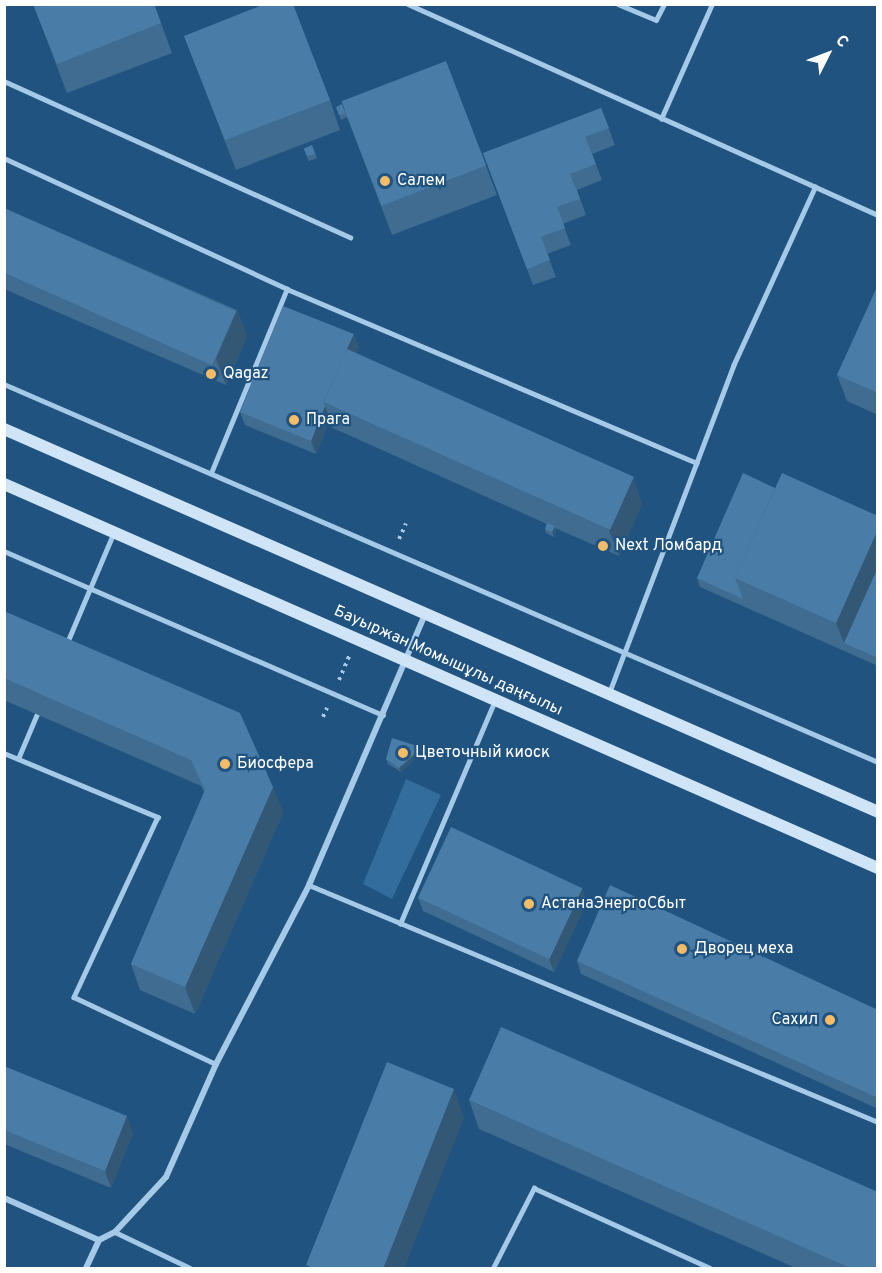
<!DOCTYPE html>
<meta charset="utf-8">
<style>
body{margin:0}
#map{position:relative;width:882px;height:1273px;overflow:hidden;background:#20537f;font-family:Overpass,sans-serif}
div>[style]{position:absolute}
.green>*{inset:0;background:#336d9d}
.path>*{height:4px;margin-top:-2px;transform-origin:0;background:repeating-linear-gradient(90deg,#a5cae7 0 3px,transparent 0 7.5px)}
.lane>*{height:4.5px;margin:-2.25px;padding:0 2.25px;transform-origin:2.25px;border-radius:2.25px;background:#a5cae7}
.street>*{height:6px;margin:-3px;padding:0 3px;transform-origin:3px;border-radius:3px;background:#a5cae7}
.secondary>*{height:12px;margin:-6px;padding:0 6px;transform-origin:6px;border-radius:6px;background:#cfe4f6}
.wall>*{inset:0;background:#3f6c90;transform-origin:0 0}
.shaded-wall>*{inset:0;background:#335876}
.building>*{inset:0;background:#497da8;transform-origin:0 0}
.dots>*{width:16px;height:16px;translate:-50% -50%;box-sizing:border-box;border:3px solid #20537f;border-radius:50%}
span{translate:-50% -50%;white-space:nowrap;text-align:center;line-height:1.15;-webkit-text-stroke:4.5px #20537f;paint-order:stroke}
.poi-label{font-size:16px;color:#fff}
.left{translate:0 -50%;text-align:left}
.right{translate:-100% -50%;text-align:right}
.street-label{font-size:16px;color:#fff}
.frame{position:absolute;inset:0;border:6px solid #fff;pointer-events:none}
.north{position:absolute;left:798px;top:24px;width:60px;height:60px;-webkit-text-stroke:4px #20537f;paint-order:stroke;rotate:48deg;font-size:16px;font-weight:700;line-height:24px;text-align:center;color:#fff}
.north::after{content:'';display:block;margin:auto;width:21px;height:27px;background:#fff;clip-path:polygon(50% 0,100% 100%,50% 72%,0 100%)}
</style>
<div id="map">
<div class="green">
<i style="clip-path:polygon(406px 779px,441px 795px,392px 899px,363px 884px)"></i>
</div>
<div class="path">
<i style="left:399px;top:539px;width:17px;rotate:-66deg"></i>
<i style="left:339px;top:680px;width:26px;rotate:-67deg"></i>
<i style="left:323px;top:717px;width:10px;rotate:-66deg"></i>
</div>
<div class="lane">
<i style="left:408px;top:4px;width:515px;rotate:24.18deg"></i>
<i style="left:618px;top:4px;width:41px;rotate:22.8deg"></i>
<i style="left:656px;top:20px;width:18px;rotate:-63deg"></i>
<i style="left:4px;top:81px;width:380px;rotate:24.3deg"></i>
<i style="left:661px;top:119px;width:126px;rotate:-66.1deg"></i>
<i style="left:4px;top:158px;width:312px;rotate:24.8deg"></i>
<i style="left:287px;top:289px;width:445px;rotate:23deg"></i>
<i style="left:4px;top:384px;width:952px;rotate:23.39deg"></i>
<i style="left:211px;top:473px;width:199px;rotate:-67.6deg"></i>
<i style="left:4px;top:551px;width:413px;rotate:23.4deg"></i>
<i style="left:67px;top:643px;width:121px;rotate:-67.1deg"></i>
<i style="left:609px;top:693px;width:350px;rotate:-69.2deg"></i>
<i style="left:733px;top:366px;width:197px;rotate:-65.4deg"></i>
<i style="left:4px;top:753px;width:167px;rotate:22.6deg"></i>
<i style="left:158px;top:817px;width:199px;rotate:115deg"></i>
<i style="left:74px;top:997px;width:157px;rotate:25.3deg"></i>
<i style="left:18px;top:759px;width:49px;rotate:-67.1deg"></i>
<i style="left:309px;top:885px;width:616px;rotate:22.61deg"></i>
<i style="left:400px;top:924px;width:243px;rotate:-67deg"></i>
<i style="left:115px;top:1232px;width:83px;rotate:25.6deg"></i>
<i style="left:493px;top:1268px;width:90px;rotate:-62.9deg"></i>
<i style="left:534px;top:1188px;width:193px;rotate:24.4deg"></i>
</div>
<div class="street">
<i style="left:4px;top:1198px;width:104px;rotate:23.9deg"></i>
<i style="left:99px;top:1240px;width:18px;rotate:-27deg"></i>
<i style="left:115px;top:1232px;width:75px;rotate:-47.2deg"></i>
<i style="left:166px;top:1177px;width:124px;rotate:-66.1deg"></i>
<i style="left:216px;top:1064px;width:202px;rotate:-62.5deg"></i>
<i style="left:309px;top:885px;width:292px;rotate:-66.8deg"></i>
<i style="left:86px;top:1268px;width:31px;rotate:-65deg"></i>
</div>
<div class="secondary">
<i style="left:4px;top:429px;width:954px;rotate:23.66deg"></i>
<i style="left:4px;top:484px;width:955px;rotate:23.72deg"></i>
</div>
<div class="wall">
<i style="clip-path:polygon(33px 4px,154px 4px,172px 53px,67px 93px)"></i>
<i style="clip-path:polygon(184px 36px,330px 100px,340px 130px,236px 170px)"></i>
<i style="clip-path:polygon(336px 107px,486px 166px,497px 195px,392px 235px,347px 117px,341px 120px)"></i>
<i style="clip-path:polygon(601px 108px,615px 145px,592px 154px,602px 180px,577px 190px,586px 215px,563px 224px,571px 245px,547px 254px,556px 277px,533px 285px,483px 153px)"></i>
<i style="left:312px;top:145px;width:14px;height:9px;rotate:69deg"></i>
<i style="clip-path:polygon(4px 208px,237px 310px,247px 336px,226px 385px,4px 289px)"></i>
<i style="clip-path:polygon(878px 285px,878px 415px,847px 401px,837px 375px)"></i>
<i style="clip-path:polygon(359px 347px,356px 354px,633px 478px,642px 504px,619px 556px,555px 528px,556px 531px,554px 537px,546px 533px,545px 529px,547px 524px,333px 428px,330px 419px,316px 454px,245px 425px,240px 412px)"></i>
<i style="clip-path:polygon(775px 488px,878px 516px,878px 666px,700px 587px,697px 578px)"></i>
<i style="clip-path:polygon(4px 611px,273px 787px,283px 813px,195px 1014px,140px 990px,131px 964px,204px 792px,201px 786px,4px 700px)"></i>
<i style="clip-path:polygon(414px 745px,417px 757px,401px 772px,388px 764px,386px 759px)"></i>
<i style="clip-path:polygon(582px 889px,587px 902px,554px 972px,423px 911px,418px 898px)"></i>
<i style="clip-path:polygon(577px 961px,878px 1010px,878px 1109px,581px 974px)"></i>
<i style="clip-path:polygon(4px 1066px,133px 1133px,111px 1188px,4px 1144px)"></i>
<i style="clip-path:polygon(469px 1100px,878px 1269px,798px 1269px,479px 1129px)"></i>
</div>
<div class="shaded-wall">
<i style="clip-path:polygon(237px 310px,247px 336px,226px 385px,216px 359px)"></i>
<i style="clip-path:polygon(354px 334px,359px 347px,335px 407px,326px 403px)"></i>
<i style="clip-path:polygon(325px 406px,330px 419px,316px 454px,311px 441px)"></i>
<i style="clip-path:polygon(633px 478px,642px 504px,619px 556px,609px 530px)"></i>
<i style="clip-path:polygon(555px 526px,556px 531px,554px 537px,552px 532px)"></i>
<i style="clip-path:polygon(878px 529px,878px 583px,844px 643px,836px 623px)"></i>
<i style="clip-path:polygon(414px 745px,417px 757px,401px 772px,399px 768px)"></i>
<i style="clip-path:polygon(273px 787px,283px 813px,195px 1014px,185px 987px)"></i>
<i style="clip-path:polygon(582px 889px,587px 902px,554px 972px,549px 959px)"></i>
<i style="clip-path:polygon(454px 1089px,464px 1118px,404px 1269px,383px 1269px)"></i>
<i style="clip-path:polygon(127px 1116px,133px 1133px,111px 1188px,105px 1171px)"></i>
</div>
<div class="building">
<i style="clip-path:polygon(33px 4px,154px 4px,161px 23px,57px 64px)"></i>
<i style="clip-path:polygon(265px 4px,293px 4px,330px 100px,225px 140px,184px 36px)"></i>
<i style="left:446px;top:61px;width:112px;height:112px;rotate:69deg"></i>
<i style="clip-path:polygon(342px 104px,345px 113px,339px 115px,336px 107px)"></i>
<i style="clip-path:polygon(601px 108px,609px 128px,585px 137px,596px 164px,570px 174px,580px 199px,557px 207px,565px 228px,541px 237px,550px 260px,527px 269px,483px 153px)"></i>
<i style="clip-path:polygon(312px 145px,315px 154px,307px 156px,304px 149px)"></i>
<i style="left:4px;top:208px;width:254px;height:59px;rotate:24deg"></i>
<i style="clip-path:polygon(878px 285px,878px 393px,837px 375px)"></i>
<i style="clip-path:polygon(283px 306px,354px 334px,323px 402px,325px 406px,311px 441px,240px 412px)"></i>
<i style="left:347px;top:349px;width:314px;height:58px;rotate:24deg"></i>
<i style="clip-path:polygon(743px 473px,775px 488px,735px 578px,743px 599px,697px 578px)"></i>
<i style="clip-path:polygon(782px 473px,878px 516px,878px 529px,836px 623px,735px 578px)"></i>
<i style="clip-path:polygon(547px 523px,555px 526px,552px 532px,545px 529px)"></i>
<i style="clip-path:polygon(878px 567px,878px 658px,844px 643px)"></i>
<i style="clip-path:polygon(4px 611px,240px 713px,273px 787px,185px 987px,131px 964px,205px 790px,191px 760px,4px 678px)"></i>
<i style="clip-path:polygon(392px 738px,414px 745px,416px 753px,399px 768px,386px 759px)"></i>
<i style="left:451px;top:827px;width:145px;height:78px;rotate:25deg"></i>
<i style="clip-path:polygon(610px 885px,878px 1010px,878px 1098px,577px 961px)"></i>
<i style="clip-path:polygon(501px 1027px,878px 1192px,878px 1269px,853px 1269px,469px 1100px)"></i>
<i style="clip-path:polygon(387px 1062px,454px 1089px,383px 1269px,315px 1269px,306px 1265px)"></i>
<i style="clip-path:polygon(4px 1066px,127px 1116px,105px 1171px,4px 1130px)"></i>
</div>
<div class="dots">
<i style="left:385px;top:181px;background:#f4bc66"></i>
<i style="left:211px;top:374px;background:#f4bc66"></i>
<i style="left:294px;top:420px;background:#f4bc66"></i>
<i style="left:603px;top:546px;background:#f4bc66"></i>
<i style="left:403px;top:753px;background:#f4bc66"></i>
<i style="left:225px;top:764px;background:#f4bc66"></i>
<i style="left:529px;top:904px;background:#f4bc66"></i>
<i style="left:682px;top:949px;background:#f4bc66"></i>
<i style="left:830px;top:1020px;background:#f4bc66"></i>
</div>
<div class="poi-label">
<span class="left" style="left:397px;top:181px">Салем</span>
<span class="left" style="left:223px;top:374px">Qagaz</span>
<span class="left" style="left:306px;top:420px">Прага</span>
<span class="left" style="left:615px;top:546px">Next Ломбард</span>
<span class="left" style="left:415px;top:753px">Цветочный киоск</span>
<span class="left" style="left:237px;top:764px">Биосфера</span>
<span class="left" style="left:541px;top:904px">АстанаЭнергоСбыт</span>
<span class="left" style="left:694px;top:949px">Дворец меха</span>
<span class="right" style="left:818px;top:1020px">Сахил</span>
</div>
<div class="street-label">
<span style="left:448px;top:661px;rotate:24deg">Бауыржан Момышұлы даңғылы</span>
</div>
<div class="frame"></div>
<div class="north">С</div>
</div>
